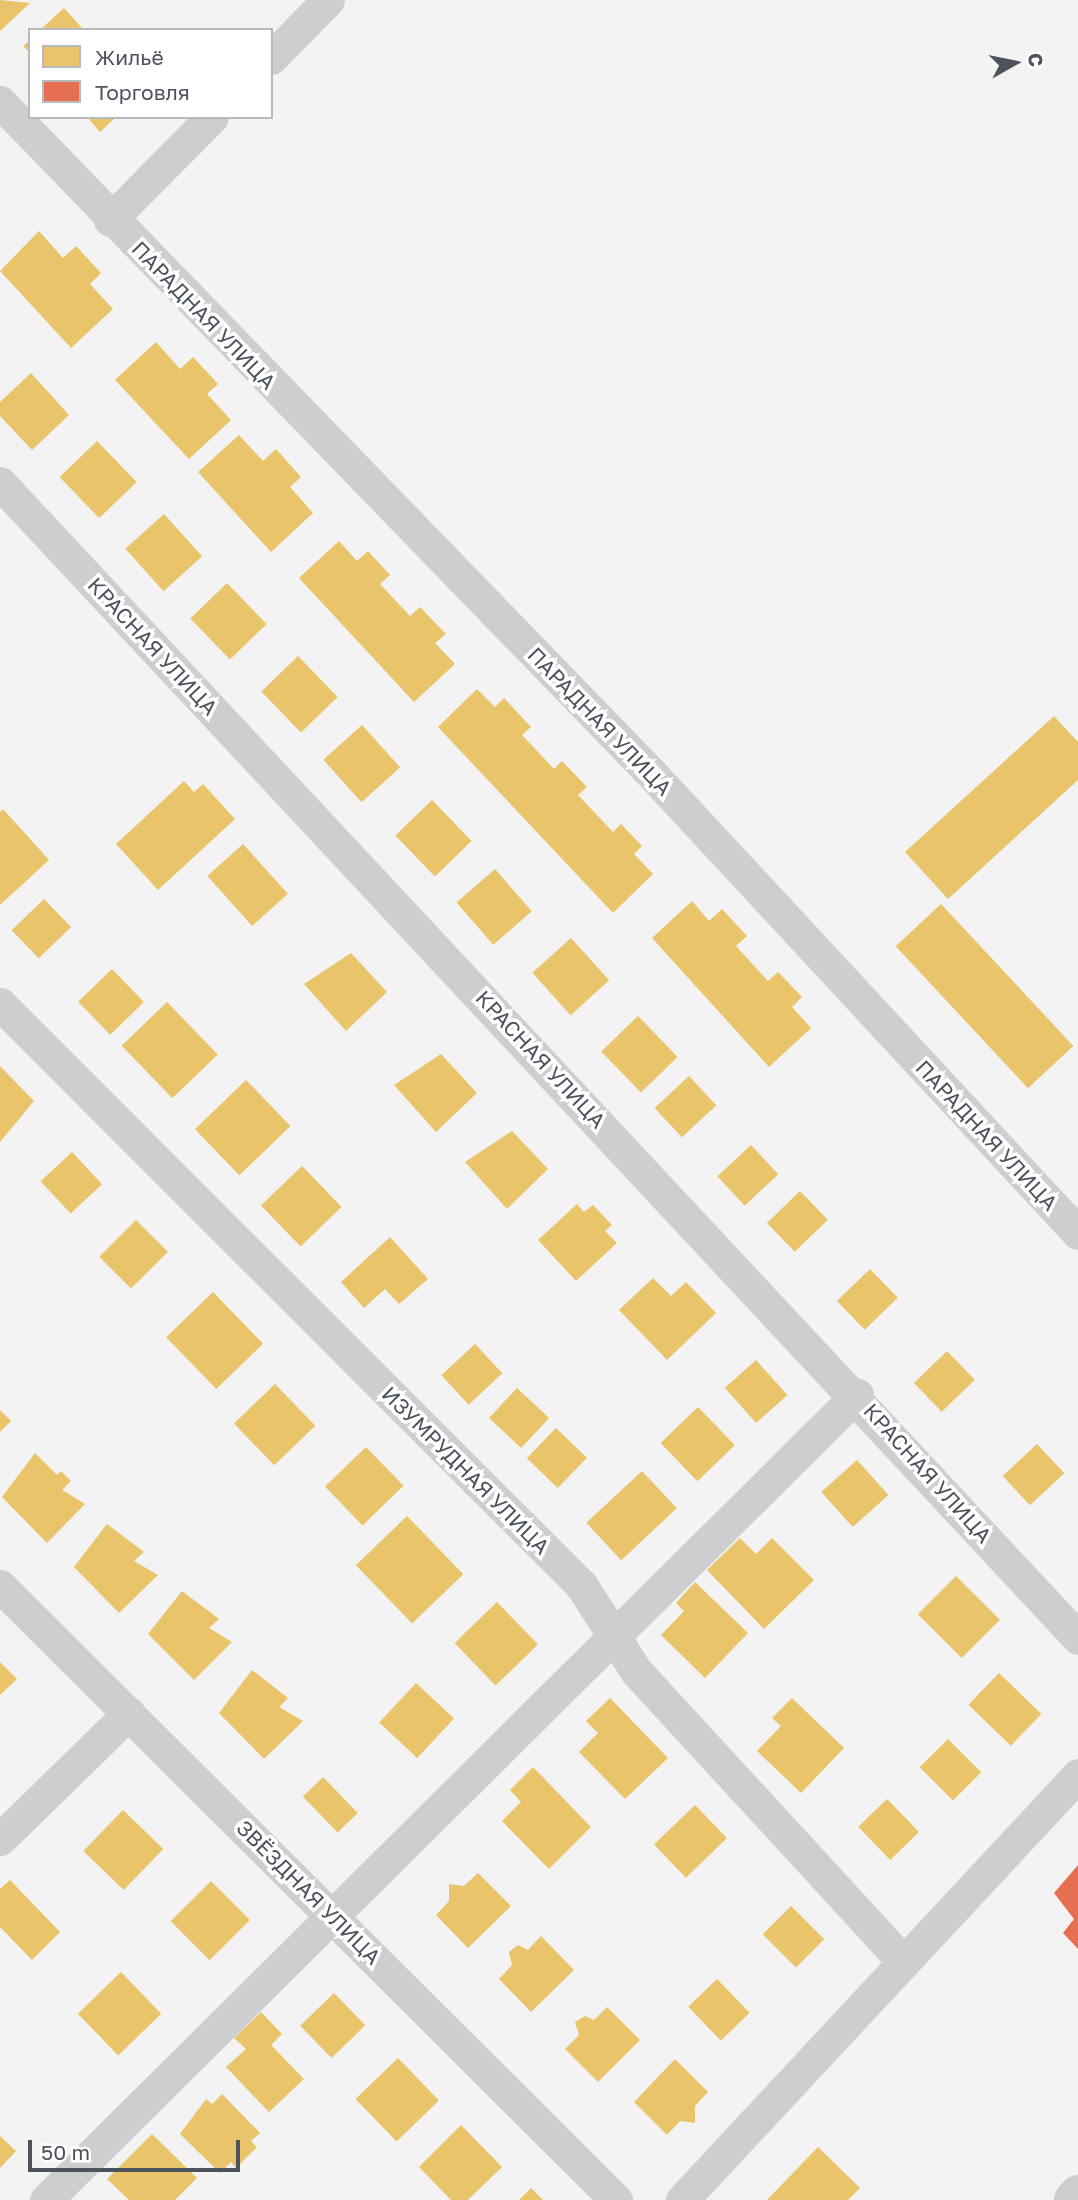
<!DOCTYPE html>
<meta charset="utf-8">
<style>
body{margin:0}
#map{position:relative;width:1078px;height:2200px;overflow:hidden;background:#f3f3f3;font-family:"Golos Text",sans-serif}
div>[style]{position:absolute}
.homes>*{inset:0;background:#e9c46a;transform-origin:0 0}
.shops>*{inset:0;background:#e76f51}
.street>*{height:33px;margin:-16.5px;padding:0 16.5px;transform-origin:16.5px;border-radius:16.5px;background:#cdced0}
.primary>*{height:38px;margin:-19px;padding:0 19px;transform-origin:19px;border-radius:19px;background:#caccce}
span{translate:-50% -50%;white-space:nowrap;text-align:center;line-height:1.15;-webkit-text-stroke:7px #fff;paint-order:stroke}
.street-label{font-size:21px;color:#4c535d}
.legend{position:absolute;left:28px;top:28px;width:245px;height:91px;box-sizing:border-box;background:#fff;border:2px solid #b7babe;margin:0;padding:9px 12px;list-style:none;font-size:21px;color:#4c535d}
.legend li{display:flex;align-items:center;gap:14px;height:35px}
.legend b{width:35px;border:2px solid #b7babe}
.north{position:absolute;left:980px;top:28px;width:70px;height:70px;-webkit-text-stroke:5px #fff;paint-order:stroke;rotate:81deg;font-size:19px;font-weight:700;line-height:28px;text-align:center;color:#4c535d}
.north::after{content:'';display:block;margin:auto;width:24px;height:32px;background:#4c535d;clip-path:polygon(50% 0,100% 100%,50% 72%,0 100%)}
.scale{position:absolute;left:28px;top:2140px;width:212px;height:32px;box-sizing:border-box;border:4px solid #4c535d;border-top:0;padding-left:9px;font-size:21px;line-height:24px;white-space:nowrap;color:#4c535d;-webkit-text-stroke:5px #fff;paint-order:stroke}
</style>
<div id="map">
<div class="homes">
<i style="clip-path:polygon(0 0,30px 3px,0 31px)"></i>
<i style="clip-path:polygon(64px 8px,84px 30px,40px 30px)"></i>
<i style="clip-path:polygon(30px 40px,30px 53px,23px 46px)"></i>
<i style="clip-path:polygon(87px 117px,116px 117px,100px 132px)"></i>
<i style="clip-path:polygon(39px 231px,63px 258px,76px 246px,101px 273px,90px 284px,113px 309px,71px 348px,0 271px)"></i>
<i style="clip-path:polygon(156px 342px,180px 369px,193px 357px,218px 384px,207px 394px,231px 420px,189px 459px,115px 380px)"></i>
<i style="clip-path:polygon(31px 373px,69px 415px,32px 450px,0 416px,0 402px)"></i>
<i style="clip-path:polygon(239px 435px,263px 461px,276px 449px,301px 477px,290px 487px,313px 513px,271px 552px,198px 472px)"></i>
<i style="left:97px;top:441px;width:57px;height:52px;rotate:46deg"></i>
<i style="left:164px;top:514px;width:57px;height:52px;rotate:48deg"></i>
<i style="clip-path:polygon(339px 541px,357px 561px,368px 551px,390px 575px,380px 584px,410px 616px,420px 607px,446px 634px,435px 643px,455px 664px,414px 702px,299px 578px)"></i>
<i style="left:227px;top:583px;width:57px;height:51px;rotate:46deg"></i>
<i style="left:298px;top:656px;width:57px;height:51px;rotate:46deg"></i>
<i style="clip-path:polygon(477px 689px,495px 707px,504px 698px,531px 727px,522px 735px,554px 769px,562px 761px,587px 787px,578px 795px,613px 832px,621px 824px,642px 846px,634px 854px,653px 874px,613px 913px,438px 727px)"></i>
<i style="clip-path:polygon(1054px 716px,1078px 742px,1078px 780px,948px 899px,905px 852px)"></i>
<i style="left:362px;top:725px;width:57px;height:52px;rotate:48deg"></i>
<i style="clip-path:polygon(184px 781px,194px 792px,203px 784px,235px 819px,158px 890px,116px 844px)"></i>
<i style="left:432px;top:800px;width:57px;height:51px;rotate:46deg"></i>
<i style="clip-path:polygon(3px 809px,49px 860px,0 905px,0 812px)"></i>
<i style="left:243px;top:844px;width:67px;height:48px;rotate:48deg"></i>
<i style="left:495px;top:869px;width:56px;height:51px;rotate:49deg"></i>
<i style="left:44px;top:899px;width:39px;height:45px;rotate:46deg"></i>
<i style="clip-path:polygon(692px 901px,709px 921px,722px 909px,747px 936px,736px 946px,768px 981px,778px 972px,802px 997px,792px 1007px,811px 1028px,769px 1067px,652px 938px)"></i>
<i style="left:941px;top:904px;width:194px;height:62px;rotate:47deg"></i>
<i style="left:571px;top:938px;width:57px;height:52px;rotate:48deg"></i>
<i style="clip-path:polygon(351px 953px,387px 992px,346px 1031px,304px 984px)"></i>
<i style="left:112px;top:969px;width:46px;height:47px;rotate:46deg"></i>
<i style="left:167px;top:1002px;width:73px;height:63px;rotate:46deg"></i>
<i style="left:638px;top:1016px;width:57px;height:51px;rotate:46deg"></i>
<i style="clip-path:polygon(441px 1054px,477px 1093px,436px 1132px,394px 1085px)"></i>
<i style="clip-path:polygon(0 1066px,34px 1101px,0 1142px)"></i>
<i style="left:689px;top:1076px;width:40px;height:47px;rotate:47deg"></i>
<i style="left:246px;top:1080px;width:64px;height:71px;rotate:46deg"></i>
<i style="clip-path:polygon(512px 1131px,548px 1169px,507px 1209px,465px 1162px)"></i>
<i style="left:751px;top:1145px;width:40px;height:46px;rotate:47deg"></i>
<i style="left:72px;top:1152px;width:44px;height:43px;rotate:47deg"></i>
<i style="left:302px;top:1166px;width:57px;height:57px;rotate:46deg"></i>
<i style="left:800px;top:1191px;width:40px;height:46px;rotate:46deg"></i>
<i style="clip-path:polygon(577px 1204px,584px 1212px,593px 1205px,612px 1225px,605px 1231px,617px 1243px,576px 1281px,538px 1240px)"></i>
<i style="left:136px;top:1220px;width:45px;height:52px;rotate:45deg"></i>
<i style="clip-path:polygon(390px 1237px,428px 1279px,399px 1304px,385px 1289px,364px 1308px,341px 1282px)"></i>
<i style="left:870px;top:1269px;width:40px;height:46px;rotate:46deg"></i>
<i style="clip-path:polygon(653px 1278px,671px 1296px,686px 1282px,716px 1313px,667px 1360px,619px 1310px)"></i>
<i style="left:213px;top:1292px;width:72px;height:65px;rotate:46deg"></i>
<i style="left:475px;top:1344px;width:40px;height:46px;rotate:47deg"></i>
<i style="left:947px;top:1351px;width:40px;height:46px;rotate:46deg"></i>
<i style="left:756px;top:1360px;width:47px;height:42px;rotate:48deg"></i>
<i style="left:275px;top:1384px;width:58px;height:57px;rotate:46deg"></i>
<i style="left:517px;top:1388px;width:44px;height:41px;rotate:43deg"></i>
<i style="left:698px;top:1407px;width:53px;height:52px;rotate:46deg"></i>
<i style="clip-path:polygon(0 1410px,11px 1421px,0 1432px)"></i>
<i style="left:556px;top:1428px;width:43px;height:42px;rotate:44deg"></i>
<i style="left:1037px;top:1444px;width:40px;height:47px;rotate:47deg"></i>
<i style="left:366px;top:1447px;width:54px;height:57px;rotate:46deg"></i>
<i style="clip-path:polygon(35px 1453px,57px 1475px,61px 1471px,71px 1481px,62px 1490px,85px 1504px,47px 1543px,2px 1497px)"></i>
<i style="left:857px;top:1460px;width:47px;height:48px;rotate:48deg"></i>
<i style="left:642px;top:1471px;width:51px;height:76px;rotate:47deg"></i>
<i style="left:407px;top:1516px;width:81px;height:71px;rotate:46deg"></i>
<i style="clip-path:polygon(107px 1524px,144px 1552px,134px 1561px,158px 1575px,119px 1613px,74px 1567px)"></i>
<i style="clip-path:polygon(740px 1538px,756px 1554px,772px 1538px,814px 1580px,764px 1629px,707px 1570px)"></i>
<i style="left:956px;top:1576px;width:62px;height:54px;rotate:45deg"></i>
<i style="clip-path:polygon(695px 1582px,748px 1633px,705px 1678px,661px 1635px,684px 1611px,676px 1603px)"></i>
<i style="clip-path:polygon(182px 1591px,219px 1619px,209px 1628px,232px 1642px,194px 1680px,148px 1634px)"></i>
<i style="left:497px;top:1602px;width:59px;height:59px;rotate:46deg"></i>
<i style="clip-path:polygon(0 1662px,17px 1679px,0 1695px)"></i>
<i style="clip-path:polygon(252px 1670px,288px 1698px,279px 1707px,303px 1721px,264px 1759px,219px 1713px)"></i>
<i style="left:999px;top:1673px;width:59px;height:44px;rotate:44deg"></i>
<i style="left:416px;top:1683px;width:52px;height:54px;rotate:43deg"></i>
<i style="clip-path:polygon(610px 1698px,668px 1758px,625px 1799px,579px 1752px,598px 1733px,586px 1721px)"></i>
<i style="clip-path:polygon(792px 1698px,844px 1748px,801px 1793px,757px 1751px,781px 1726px,772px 1718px)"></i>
<i style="left:948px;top:1739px;width:47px;height:40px;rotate:45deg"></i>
<i style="clip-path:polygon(533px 1767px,591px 1827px,549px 1869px,502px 1821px,521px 1802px,510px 1790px)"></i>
<i style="left:323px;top:1777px;width:50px;height:28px;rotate:46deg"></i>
<i style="left:887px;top:1799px;width:46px;height:40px;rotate:46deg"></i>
<i style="left:695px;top:1805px;width:46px;height:57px;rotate:46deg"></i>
<i style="left:123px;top:1810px;width:56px;height:57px;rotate:44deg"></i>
<i style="clip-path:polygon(478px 1873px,511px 1906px,468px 1948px,436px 1915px,449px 1901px,449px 1884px,464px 1886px)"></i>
<i style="clip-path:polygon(10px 1880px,60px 1932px,32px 1960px,0 1927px,0 1889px)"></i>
<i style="left:211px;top:1881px;width:55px;height:57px;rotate:45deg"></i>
<i style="left:791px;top:1906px;width:47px;height:40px;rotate:45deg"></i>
<i style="clip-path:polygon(541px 1936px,574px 1970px,531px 2012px,499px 1979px,512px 1965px,509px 1952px,518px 1945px,528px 1950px)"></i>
<i style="left:121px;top:1972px;width:58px;height:60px;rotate:46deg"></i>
<i style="left:717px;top:1979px;width:47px;height:40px;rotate:46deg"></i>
<i style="left:334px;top:1993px;width:45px;height:47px;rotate:46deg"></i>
<i style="clip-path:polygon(607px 2007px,640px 2040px,598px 2082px,565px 2049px,579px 2035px,575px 2022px,585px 2016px,594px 2020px)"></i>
<i style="clip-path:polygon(261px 2012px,282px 2034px,271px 2045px,304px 2079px,269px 2112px,226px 2067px,246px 2049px,234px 2038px)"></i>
<i style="left:398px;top:2058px;width:59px;height:59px;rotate:46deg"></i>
<i style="clip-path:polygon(675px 2059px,708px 2092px,695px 2106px,695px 2123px,680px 2121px,667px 2135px,634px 2102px)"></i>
<i style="clip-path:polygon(222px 2094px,260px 2133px,251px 2141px,257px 2147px,236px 2168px,231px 2162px,220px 2173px,180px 2134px,206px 2099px,212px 2104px)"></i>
<i style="clip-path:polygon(461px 2125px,502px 2167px,468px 2200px,451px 2200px,419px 2167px)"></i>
<i style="clip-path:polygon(152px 2134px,197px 2178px,175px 2200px,129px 2200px,107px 2179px)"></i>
<i style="clip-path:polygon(0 2136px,16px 2151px,0 2168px)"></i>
<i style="clip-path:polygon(818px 2147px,860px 2188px,848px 2200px,767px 2200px)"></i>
<i style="clip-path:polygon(531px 2188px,543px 2200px,519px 2200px)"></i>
</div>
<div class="shops">
<i style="clip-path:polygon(1078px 1865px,1078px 1949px,1063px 1933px,1074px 1919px,1054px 1893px)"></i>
</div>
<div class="street">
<i style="left:271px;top:58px;width:81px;rotate:-45.5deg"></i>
<i style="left:0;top:102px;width:933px;rotate:45.87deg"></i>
<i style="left:650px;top:772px;width:629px;rotate:47.13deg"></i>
<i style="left:110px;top:220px;width:145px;rotate:-45.3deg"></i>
<i style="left:0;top:483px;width:1580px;rotate:46.97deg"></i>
<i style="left:0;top:1004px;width:823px;rotate:45deg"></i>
<i style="left:582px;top:1586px;width:101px;rotate:57.6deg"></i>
<i style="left:636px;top:1671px;width:394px;rotate:47.4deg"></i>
<i style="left:0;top:1586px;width:870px;rotate:44.91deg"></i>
<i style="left:0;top:1839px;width:180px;rotate:-44.3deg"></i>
<i style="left:46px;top:2200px;width:1143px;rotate:-44.79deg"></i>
<i style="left:682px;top:2200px;width:581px;rotate:-47.02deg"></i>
</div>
<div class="primary">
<i style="left:1073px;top:2200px;width:8px;rotate:-50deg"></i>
</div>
<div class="street-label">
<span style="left:204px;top:315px;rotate:46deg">ПАРАДНАЯ УЛИЦА</span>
<span style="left:153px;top:646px;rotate:47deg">КРАСНАЯ УЛИЦА</span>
<span style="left:600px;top:721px;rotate:46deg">ПАРАДНАЯ УЛИЦА</span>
<span style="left:541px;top:1059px;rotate:47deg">КРАСНАЯ УЛИЦА</span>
<span style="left:987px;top:1135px;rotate:47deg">ПАРАДНАЯ УЛИЦА</span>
<span style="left:466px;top:1470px;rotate:45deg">ИЗУМРУДНАЯ УЛИЦА</span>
<span style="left:928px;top:1473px;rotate:48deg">КРАСНАЯ УЛИЦА</span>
<span style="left:309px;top:1892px;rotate:45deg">ЗВЁЗДНАЯ УЛИЦА</span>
</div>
<ul class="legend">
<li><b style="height:19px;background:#e9c46a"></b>Жильё</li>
<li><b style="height:19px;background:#e76f51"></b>Торговля</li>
</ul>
<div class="north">С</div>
<div class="scale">50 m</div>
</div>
